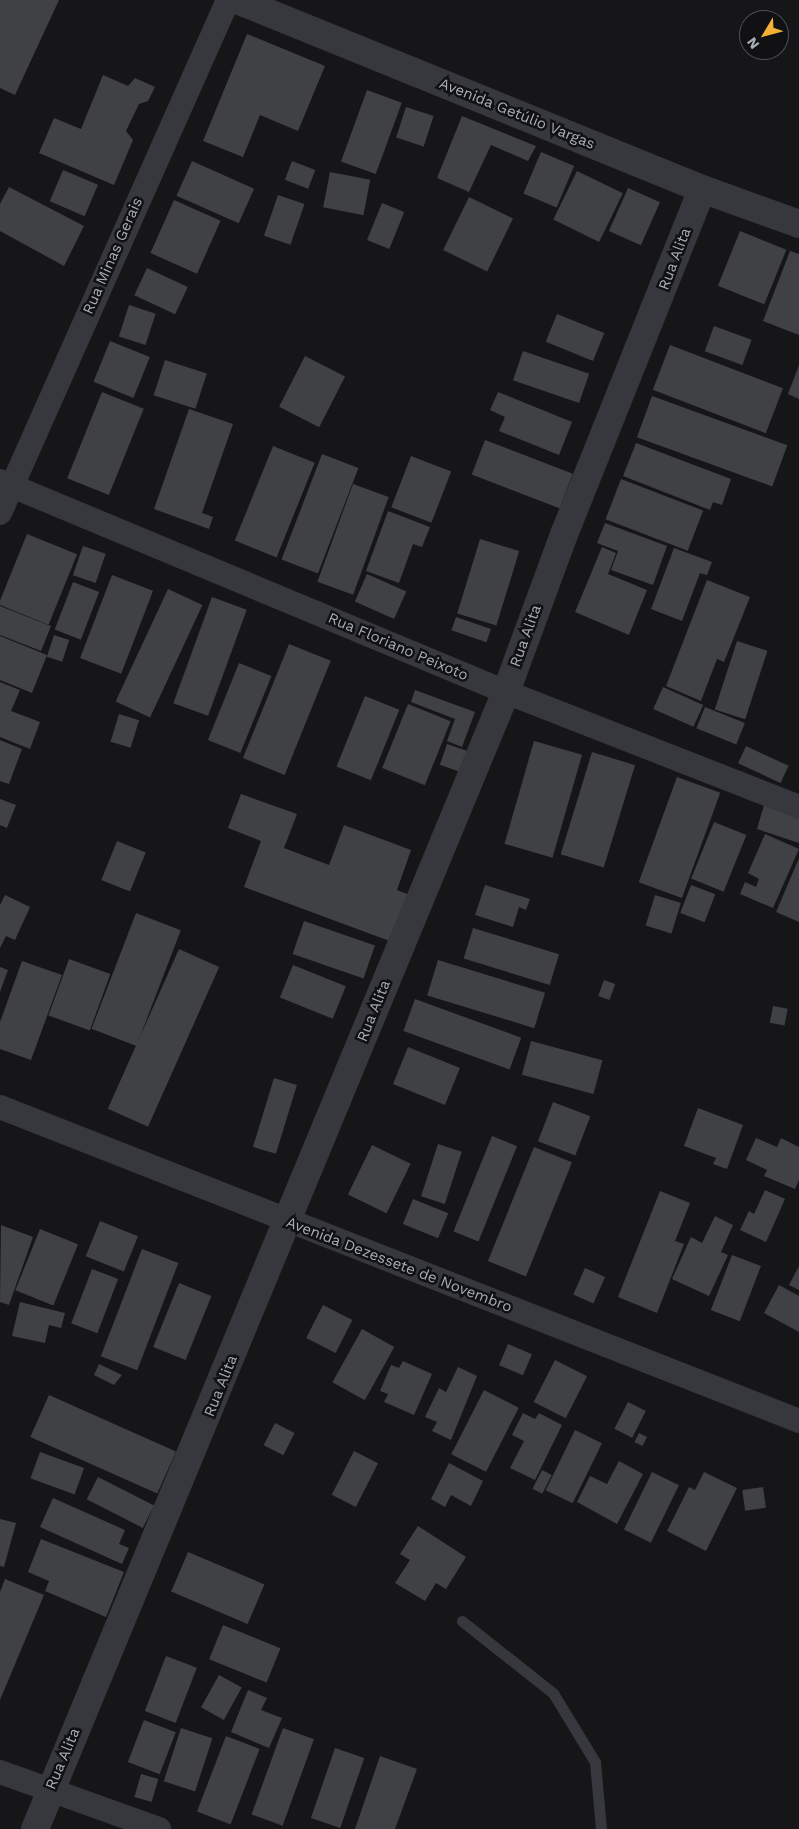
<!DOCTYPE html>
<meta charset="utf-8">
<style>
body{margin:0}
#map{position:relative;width:799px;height:1829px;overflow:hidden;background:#161618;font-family:"Work Sans",sans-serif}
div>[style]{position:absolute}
.building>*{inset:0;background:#404145;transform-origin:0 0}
.service>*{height:11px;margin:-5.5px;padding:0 5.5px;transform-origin:5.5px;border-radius:5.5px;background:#37383d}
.minor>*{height:24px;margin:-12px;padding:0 12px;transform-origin:12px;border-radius:12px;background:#37383d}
.tertiary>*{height:28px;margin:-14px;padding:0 14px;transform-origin:14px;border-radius:14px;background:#37383d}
span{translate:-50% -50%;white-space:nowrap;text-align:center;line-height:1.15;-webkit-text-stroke:5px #111113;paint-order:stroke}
.street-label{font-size:15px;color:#a8adb8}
.north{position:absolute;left:739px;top:10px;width:50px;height:50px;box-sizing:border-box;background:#111113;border:1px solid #4d4f55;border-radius:50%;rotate:233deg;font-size:14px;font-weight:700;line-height:20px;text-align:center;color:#a8adb8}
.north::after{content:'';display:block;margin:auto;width:18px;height:22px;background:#f2b134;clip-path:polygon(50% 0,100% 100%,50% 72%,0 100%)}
</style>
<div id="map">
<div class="building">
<i style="clip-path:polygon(0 0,59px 0,15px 95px,0 88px)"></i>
<i style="clip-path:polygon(247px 34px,325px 66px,298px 131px,260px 115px,243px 157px,203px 141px)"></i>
<i style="clip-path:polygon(103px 75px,128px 86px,135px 78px,155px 87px,148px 101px,139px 104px,126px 131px,133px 140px,114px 185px,39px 153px,54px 118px,81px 129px)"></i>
<i style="left:367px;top:90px;width:37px;height:76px;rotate:20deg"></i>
<i style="left:406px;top:107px;width:29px;height:32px;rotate:18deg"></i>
<i style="clip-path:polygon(462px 116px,536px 146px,528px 161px,491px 145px,469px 192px,437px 178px)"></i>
<i style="left:541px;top:152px;width:36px;height:45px;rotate:23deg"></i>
<i style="left:192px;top:161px;width:68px;height:38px;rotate:24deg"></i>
<i style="left:292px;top:161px;width:25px;height:20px;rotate:21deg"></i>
<i style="left:63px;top:170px;width:38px;height:34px;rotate:23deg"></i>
<i style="left:577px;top:171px;width:51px;height:54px;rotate:26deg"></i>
<i style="left:330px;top:172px;width:41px;height:36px;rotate:11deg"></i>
<i style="clip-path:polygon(9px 187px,84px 226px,64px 266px,0 231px,0 204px)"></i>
<i style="left:628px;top:188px;width:35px;height:47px;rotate:24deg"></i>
<i style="left:278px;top:195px;width:28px;height:43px;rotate:19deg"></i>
<i style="left:469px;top:197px;width:49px;height:59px;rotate:26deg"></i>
<i style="left:174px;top:200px;width:51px;height:58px;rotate:24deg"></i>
<i style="left:382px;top:203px;width:24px;height:40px;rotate:22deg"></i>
<i style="left:740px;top:231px;width:50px;height:59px;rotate:22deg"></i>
<i style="clip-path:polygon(790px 251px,799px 254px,799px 335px,763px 321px)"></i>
<i style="left:147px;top:268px;width:45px;height:30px;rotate:25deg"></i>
<i style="left:129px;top:305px;width:28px;height:33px;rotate:18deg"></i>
<i style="left:557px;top:314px;width:51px;height:30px;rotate:22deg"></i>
<i style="left:714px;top:326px;width:40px;height:27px;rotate:20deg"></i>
<i style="left:110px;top:341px;width:43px;height:44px;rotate:22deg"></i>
<i style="left:670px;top:345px;width:121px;height:48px;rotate:21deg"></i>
<i style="left:523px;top:351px;width:70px;height:31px;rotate:19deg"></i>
<i style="left:305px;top:356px;width:45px;height:57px;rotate:27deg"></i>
<i style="left:165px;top:360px;width:44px;height:37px;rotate:18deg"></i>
<i style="clip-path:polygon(799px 365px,799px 399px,788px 394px)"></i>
<i style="left:102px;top:392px;width:45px;height:93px;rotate:22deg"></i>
<i style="clip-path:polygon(498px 392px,572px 422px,559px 455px,499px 431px,505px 417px,490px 410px)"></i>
<i style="left:652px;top:396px;width:144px;height:44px;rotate:20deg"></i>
<i style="clip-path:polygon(189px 409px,233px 424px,202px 513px,213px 517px,209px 529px,154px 509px)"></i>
<i style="left:485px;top:440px;width:94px;height:37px;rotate:21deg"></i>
<i style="clip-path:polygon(636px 443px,731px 479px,722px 505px,713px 502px,710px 510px,623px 476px)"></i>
<i style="left:273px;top:446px;width:45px;height:102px;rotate:22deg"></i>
<i style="left:322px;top:454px;width:39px;height:113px;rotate:21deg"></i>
<i style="left:411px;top:456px;width:43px;height:55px;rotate:21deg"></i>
<i style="left:621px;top:479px;width:88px;height:43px;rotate:21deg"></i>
<i style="left:353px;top:484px;width:38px;height:104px;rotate:20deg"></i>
<i style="clip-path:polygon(388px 511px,430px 527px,422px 547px,413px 544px,399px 583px,366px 571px)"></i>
<i style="clip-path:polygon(605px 523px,667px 546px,653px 585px,611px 570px,618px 551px,597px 543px)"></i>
<i style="left:27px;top:534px;width:54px;height:76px;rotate:22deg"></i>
<i style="left:480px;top:539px;width:41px;height:78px;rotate:17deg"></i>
<i style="left:83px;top:546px;width:24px;height:31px;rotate:19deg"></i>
<i style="clip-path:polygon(602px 547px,616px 553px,608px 574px,647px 590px,629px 635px,575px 612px)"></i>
<i style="clip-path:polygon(674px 548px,712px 562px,707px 575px,700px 573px,682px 621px,651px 609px)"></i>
<i style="left:367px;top:574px;width:43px;height:30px;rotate:24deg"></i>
<i style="left:112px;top:575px;width:44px;height:89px;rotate:21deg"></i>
<i style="clip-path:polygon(707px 580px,750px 597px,724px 662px,717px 659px,701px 701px,666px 686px)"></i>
<i style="left:73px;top:582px;width:28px;height:51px;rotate:21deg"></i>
<i style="left:168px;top:589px;width:38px;height:124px;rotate:25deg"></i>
<i style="left:212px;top:597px;width:37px;height:113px;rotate:20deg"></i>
<i style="clip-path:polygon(0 606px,51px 626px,41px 651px,0 635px)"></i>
<i style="left:456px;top:617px;width:37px;height:14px;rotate:19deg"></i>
<i style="left:54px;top:635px;width:16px;height:23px;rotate:18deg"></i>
<i style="clip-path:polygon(0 636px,47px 655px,32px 693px,0 680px)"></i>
<i style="left:737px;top:641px;width:32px;height:72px;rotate:18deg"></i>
<i style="left:289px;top:644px;width:45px;height:123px;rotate:22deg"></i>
<i style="left:239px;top:663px;width:35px;height:83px;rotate:22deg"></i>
<i style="clip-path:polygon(0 682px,20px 690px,11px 711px,40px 722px,30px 749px,0 737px)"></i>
<i style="left:663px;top:687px;width:44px;height:24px;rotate:24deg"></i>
<i style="clip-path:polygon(415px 690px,475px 712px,462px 747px,447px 741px,455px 719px,411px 702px)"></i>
<i style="left:365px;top:696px;width:37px;height:76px;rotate:22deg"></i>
<i style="left:408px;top:704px;width:46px;height:69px;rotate:22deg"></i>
<i style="left:705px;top:707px;width:43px;height:23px;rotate:22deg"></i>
<i style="left:119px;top:714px;width:21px;height:29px;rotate:17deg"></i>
<i style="clip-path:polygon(0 740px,22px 749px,9px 784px,0 781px)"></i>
<i style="left:534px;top:741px;width:50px;height:107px;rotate:16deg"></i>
<i style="left:447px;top:744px;width:21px;height:22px;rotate:19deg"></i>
<i style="left:746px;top:746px;width:47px;height:19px;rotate:25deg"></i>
<i style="left:592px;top:752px;width:45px;height:107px;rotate:17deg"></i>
<i style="left:677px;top:777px;width:46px;height:112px;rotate:20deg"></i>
<i style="clip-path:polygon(241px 794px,297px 814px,284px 848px,329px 865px,344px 825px,411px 850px,397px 890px,412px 896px,395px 943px,244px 887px,261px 841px,228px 828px)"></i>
<i style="clip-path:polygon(0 799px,16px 805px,7px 828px,0 825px)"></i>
<i style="clip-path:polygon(764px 805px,799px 817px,799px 843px,757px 829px)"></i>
<i style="left:714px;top:822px;width:35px;height:61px;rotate:22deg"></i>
<i style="clip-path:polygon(765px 834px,799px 849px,773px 908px,740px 894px,745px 882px,756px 887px,759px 879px,748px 873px)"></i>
<i style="left:117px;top:841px;width:31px;height:42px;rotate:22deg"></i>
<i style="clip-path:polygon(799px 858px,799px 922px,776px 912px)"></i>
<i style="clip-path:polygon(485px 885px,530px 899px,526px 910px,519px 907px,513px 927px,475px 915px)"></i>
<i style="left:691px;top:885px;width:26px;height:30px;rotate:21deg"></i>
<i style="clip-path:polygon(5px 895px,30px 907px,15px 940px,6px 936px,0 948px,0 905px)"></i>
<i style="left:655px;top:895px;width:27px;height:32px;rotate:17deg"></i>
<i style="left:136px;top:913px;width:48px;height:124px;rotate:21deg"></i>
<i style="left:304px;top:921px;width:75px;height:35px;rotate:19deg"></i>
<i style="left:473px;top:928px;width:90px;height:32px;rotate:17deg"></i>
<i style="left:179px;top:949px;width:44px;height:175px;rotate:24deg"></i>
<i style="left:69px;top:959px;width:44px;height:60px;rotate:20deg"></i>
<i style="left:438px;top:960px;width:112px;height:37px;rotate:17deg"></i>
<i style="clip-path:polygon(22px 961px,62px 975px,31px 1060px,0 1049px,0 1022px)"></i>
<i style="left:293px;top:965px;width:57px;height:35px;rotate:22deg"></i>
<i style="clip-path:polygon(0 967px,8px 970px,0 992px)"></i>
<i style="left:604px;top:980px;width:12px;height:17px;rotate:20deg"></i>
<i style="left:415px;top:999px;width:113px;height:34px;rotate:20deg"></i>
<i style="left:773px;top:1006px;width:15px;height:17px;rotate:11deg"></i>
<i style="left:531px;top:1041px;width:74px;height:35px;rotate:15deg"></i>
<i style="left:408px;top:1047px;width:56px;height:40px;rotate:22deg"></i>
<i style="left:274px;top:1078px;width:24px;height:72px;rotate:17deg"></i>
<i style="left:553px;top:1102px;width:40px;height:42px;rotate:21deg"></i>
<i style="clip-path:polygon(698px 1108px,743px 1125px,727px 1169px,713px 1164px,716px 1158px,684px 1146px)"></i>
<i style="left:492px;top:1136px;width:27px;height:103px;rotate:22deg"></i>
<i style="clip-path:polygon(756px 1138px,777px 1147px,781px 1138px,799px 1147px,799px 1180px,795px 1189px,764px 1176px,767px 1170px,746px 1160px)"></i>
<i style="left:438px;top:1144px;width:25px;height:55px;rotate:18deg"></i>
<i style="left:372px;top:1145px;width:43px;height:55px;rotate:26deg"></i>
<i style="left:534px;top:1147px;width:41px;height:123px;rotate:22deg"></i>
<i style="clip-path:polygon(765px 1190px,785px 1199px,766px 1242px,740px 1230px,749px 1211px,754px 1214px)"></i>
<i style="clip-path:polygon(660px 1191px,690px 1203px,675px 1241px,684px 1244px,657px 1313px,618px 1297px)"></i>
<i style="left:413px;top:1199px;width:38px;height:27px;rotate:22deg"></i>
<i style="clip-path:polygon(715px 1216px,733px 1225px,721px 1252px,728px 1255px,709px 1296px,672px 1279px,691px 1237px,702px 1243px)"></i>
<i style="left:100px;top:1221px;width:41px;height:38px;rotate:22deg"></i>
<i style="clip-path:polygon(1px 1225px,33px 1237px,9px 1305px,0 1302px)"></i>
<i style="left:40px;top:1229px;width:41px;height:66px;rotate:22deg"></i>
<i style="left:142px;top:1249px;width:39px;height:115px;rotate:21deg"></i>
<i style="left:732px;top:1255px;width:31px;height:59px;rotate:21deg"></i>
<i style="clip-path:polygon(799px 1266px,799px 1290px,789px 1285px)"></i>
<i style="left:585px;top:1268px;width:22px;height:29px;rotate:24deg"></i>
<i style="left:92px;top:1269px;width:28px;height:58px;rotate:21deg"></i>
<i style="left:179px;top:1283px;width:35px;height:69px;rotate:22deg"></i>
<i style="clip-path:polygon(779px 1285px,799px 1296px,799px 1332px,764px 1313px)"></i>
<i style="clip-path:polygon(20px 1302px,65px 1313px,61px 1328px,49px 1325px,45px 1343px,12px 1336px)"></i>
<i style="left:323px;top:1305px;width:33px;height:37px;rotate:27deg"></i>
<i style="left:362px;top:1329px;width:37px;height:61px;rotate:29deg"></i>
<i style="left:508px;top:1344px;width:26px;height:23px;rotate:23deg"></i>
<i style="left:555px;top:1360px;width:36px;height:47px;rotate:27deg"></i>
<i style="clip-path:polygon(403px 1361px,432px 1374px,414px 1415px,384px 1402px,388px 1394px,380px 1391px,391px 1365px,399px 1368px)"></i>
<i style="clip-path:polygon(99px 1364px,122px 1375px,114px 1385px,94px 1375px)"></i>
<i style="clip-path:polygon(458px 1367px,477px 1376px,451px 1440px,432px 1431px,437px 1422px,425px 1417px,439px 1388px,446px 1392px)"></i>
<i style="left:484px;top:1390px;width:39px;height:72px;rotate:27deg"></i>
<i style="left:49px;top:1395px;width:139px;height:46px;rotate:24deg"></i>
<i style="left:628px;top:1402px;width:20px;height:30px;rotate:27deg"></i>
<i style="clip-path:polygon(523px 1413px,535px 1419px,539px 1413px,562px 1425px,535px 1480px,510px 1468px,524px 1441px,512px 1435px)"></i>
<i style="left:275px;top:1423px;width:22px;height:25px;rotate:27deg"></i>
<i style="left:575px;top:1430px;width:30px;height:67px;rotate:26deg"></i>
<i style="left:639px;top:1433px;width:9px;height:10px;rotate:27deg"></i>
<i style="left:354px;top:1451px;width:27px;height:49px;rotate:27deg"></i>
<i style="left:40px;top:1452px;width:47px;height:28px;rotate:20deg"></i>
<i style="clip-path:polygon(619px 1461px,643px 1474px,617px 1524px,577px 1502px,590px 1476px,607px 1484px)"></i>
<i style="clip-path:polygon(449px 1463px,483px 1481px,471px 1506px,451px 1495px,445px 1507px,431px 1499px)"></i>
<i style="left:542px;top:1470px;width:11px;height:21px;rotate:27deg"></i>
<i style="left:652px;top:1472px;width:30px;height:64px;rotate:26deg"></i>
<i style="clip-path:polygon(704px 1472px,737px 1488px,706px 1551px,667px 1531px,689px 1487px,695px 1490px)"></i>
<i style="left:98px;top:1477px;width:63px;height:25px;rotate:27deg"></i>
<i style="left:763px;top:1487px;width:21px;height:21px;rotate:82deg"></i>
<i style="clip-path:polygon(53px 1498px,125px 1530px,119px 1544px,129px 1548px,122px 1564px,40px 1527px)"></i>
<i style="clip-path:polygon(0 1519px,16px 1523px,4px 1567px,0 1566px)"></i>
<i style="clip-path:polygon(418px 1526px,466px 1557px,446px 1589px,436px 1583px,425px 1601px,395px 1583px,410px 1560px,400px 1554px)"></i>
<i style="clip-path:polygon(41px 1539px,124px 1572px,106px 1617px,45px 1591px,49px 1581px,28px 1572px)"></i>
<i style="left:188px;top:1552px;width:83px;height:43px;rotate:23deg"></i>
<i style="clip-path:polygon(5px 1579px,44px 1595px,0 1700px,0 1592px)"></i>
<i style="left:223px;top:1625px;width:62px;height:37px;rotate:22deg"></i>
<i style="left:166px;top:1656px;width:33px;height:59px;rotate:21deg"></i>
<i style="left:219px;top:1675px;width:26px;height:37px;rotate:29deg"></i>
<i style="clip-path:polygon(248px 1690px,267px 1698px,261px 1710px,282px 1718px,269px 1748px,231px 1732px)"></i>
<i style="left:144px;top:1720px;width:34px;height:45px;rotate:21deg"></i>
<i style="left:181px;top:1728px;width:33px;height:56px;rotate:18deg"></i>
<i style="left:283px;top:1728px;width:33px;height:92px;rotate:20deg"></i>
<i style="left:226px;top:1736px;width:36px;height:81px;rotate:21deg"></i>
<i style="left:335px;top:1748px;width:31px;height:74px;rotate:19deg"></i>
<i style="clip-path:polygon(380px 1756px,417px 1769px,395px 1829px,355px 1829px)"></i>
<i style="left:141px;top:1774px;width:18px;height:24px;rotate:16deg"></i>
</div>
<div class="service">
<i style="left:462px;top:1621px;width:116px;rotate:38.4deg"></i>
<i style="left:553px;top:1693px;width:81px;rotate:58.7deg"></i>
<i style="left:595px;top:1762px;width:67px;rotate:84.9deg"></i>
</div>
<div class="minor">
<i style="left:0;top:481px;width:548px;rotate:22.64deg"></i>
<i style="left:506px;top:692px;width:315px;rotate:21.4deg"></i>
<i style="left:0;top:513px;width:561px;rotate:-66.04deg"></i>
<i style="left:0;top:1107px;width:858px;rotate:21.45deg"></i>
<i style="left:0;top:1772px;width:169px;rotate:19.7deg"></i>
</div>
<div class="tertiary">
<i style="left:237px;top:0;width:502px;rotate:22.12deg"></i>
<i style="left:702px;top:189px;width:103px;rotate:19.8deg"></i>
<i style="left:35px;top:1829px;width:1231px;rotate:-67.5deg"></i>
<i style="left:506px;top:692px;width:171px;rotate:-69.8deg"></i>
<i style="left:565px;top:532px;width:369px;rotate:-68.2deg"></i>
</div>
<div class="street-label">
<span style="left:517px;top:114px;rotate:22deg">Avenida Getúlio Vargas</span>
<span style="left:113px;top:256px;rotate:-66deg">Rua Minas Gerais</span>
<span style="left:675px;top:259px;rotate:-69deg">Rua Alita</span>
<span style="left:526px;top:636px;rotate:-70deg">Rua Alita</span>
<span style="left:398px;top:647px;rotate:23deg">Rua Floriano Peixoto</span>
<span style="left:374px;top:1011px;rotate:-68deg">Rua Alita</span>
<span style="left:399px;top:1265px;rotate:21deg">Avenida Dezessete de Novembro</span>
<span style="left:221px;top:1386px;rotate:-68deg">Rua Alita</span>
<span style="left:63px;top:1759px;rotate:-67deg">Rua Alita</span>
</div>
<div class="north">N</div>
</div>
